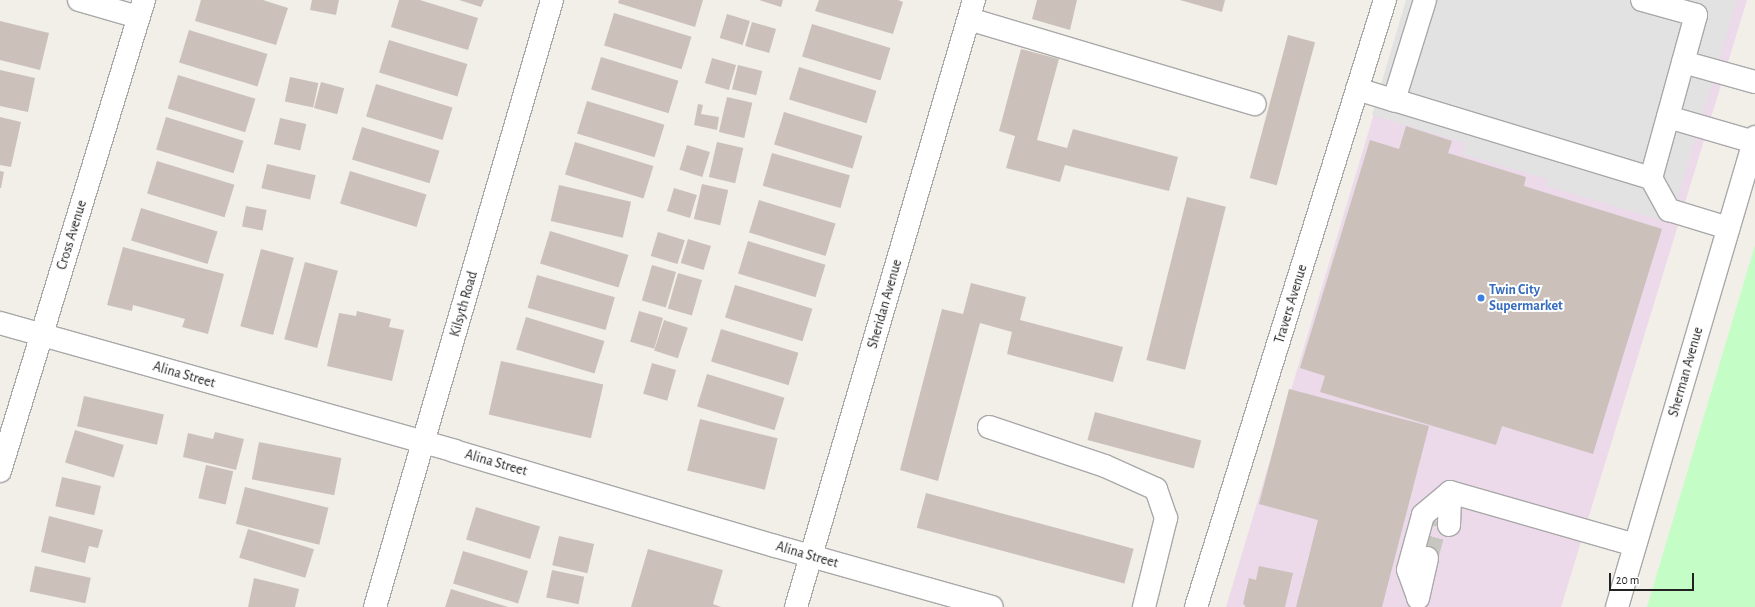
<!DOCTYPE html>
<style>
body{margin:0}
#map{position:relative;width:1755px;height:607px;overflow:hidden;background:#f2efe8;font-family:"Alegreya Sans",sans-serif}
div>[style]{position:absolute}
.industrial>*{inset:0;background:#ecd9e9}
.park>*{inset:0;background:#c4fec6}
.parking>*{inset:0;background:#e2e2e2}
.building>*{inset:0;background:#cbc1ba;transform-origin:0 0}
.minor-tunnel>*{height:22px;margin-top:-11px;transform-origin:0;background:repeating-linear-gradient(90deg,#c8c6c0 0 22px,transparent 0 33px)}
.roads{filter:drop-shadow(1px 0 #a9a9a9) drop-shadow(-1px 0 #a9a9a9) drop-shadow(0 1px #a9a9a9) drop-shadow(0 -1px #a9a9a9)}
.minor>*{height:22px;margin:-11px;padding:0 11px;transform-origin:11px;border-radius:11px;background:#fff}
.dots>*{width:11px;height:11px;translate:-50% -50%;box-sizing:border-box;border:2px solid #fff;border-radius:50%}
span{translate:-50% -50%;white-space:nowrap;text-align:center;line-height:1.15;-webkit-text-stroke:4px #fff;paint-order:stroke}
.street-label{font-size:14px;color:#222}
.shop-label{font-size:14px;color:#366cbe;font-weight:700}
.left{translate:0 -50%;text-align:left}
.scale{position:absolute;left:1609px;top:573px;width:85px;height:18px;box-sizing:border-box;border:2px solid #222;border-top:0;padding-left:5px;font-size:12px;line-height:14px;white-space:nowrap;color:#222;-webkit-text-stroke:3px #fff;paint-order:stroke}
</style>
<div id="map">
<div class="industrial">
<i style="clip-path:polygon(1408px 0,1747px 0,1561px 607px,1226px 607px)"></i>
</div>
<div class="park">
<i style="clip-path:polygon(1755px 245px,1755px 607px,1647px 607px)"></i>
</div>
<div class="parking">
<i style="clip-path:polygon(1406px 0,1737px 0,1670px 223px,1546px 186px,1547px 179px,1462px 154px,1465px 143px,1372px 115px)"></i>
</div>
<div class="building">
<i style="clip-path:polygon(201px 0,263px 0,288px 8px,276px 45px,195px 21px)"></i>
<i style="clip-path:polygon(312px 0,339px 0,336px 15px,310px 10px)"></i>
<i style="clip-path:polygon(399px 0,420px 0,478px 18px,468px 50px,391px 27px)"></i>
<i style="clip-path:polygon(459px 0,484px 0,481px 7px)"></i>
<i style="clip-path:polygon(619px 0,703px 0,695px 27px,618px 3px)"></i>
<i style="clip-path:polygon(759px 0,783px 0,781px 7px)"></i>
<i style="clip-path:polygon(819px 0,898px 0,903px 2px,893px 34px,815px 11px)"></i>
<i style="clip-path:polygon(1037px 0,1077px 0,1070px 30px,1032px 19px)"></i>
<i style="clip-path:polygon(1180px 0,1225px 0,1222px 12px)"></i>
<i style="left:614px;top:13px;width:81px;height:34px;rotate:17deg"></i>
<i style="left:727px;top:14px;width:24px;height:25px;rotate:17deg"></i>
<i style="clip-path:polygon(0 21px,49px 33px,40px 70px,0 60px)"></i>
<i style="left:752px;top:22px;width:25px;height:25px;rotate:16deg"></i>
<i style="left:812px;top:24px;width:82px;height:34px;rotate:17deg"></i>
<i style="left:189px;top:30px;width:82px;height:34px;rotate:17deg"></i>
<i style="left:1288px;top:35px;width:28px;height:148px;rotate:15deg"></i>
<i style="left:389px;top:40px;width:82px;height:34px;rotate:17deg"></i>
<i style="clip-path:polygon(1021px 49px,1059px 59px,1037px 140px,1067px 148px,1073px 129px,1178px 157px,1169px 191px,1065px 165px,1060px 182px,1006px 168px,1015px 136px,999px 131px)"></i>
<i style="left:601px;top:57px;width:81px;height:34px;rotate:17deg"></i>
<i style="left:712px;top:58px;width:25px;height:26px;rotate:16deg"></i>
<i style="left:738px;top:65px;width:25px;height:25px;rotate:14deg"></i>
<i style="left:799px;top:67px;width:81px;height:34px;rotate:17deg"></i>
<i style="clip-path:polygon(0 70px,35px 78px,28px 112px,0 106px)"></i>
<i style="left:178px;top:75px;width:81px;height:35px;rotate:17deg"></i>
<i style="left:290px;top:77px;width:29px;height:25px;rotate:12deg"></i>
<i style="left:321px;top:82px;width:24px;height:27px;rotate:15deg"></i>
<i style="left:376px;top:84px;width:80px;height:34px;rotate:17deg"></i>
<i style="left:727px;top:97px;width:26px;height:36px;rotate:13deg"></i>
<i style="left:587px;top:101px;width:81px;height:34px;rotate:17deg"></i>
<i style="clip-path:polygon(698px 104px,703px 105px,701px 114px,719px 117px,717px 130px,694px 125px)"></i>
<i style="left:784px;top:112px;width:82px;height:34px;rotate:17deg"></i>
<i style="clip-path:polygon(0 117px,21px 122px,11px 167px,0 165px)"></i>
<i style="left:166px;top:117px;width:81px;height:34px;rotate:17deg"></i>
<i style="left:280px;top:118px;width:27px;height:27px;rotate:13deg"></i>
<i style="clip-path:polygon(1406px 126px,1452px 141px,1448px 153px,1526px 177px,1524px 186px,1662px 229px,1593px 454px,1502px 426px,1496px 445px,1320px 392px,1325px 376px,1300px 368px,1370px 140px,1399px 149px)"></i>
<i style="left:362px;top:127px;width:81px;height:34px;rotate:17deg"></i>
<i style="left:575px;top:142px;width:82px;height:34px;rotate:17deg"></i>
<i style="left:717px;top:142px;width:27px;height:36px;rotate:13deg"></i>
<i style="left:687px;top:145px;width:24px;height:26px;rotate:17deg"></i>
<i style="left:772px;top:153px;width:81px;height:34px;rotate:16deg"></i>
<i style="left:157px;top:161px;width:81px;height:34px;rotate:17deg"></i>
<i style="left:267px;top:164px;width:50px;height:25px;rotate:13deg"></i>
<i style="clip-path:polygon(0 171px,4px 172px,1px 188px,0 188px)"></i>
<i style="left:350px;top:171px;width:80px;height:34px;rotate:17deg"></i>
<i style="left:702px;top:184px;width:27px;height:36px;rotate:13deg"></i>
<i style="left:559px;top:185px;width:74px;height:37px;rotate:13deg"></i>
<i style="left:674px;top:188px;width:24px;height:24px;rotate:17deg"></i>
<i style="left:1187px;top:197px;width:40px;height:168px;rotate:14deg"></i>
<i style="left:759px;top:200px;width:80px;height:34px;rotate:17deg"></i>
<i style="left:246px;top:206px;width:21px;height:21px;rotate:11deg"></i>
<i style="left:141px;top:208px;width:80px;height:34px;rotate:17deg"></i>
<i style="left:550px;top:231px;width:82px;height:34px;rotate:17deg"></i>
<i style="left:658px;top:232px;width:28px;height:25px;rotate:17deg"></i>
<i style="left:688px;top:239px;width:24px;height:25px;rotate:17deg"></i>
<i style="left:748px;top:241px;width:81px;height:34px;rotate:17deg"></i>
<i style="clip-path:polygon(123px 247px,224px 274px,208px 334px,182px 327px,185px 319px,133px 305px,132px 311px,107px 305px)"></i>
<i style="left:261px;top:249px;width:34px;height:80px;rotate:15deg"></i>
<i style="left:305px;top:262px;width:34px;height:80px;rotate:15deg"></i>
<i style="left:652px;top:265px;width:25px;height:37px;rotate:16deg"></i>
<i style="left:678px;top:273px;width:25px;height:37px;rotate:16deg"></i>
<i style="left:537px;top:275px;width:81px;height:34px;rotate:16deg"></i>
<i style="clip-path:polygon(971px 283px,1026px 297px,1020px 320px,1123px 347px,1113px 382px,1007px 354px,1012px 332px,980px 323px,938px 481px,900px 470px,942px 309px,963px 314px)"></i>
<i style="left:735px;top:285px;width:81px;height:34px;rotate:17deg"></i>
<i style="clip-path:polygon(357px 311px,391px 319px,389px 327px,404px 330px,392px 381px,327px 366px,339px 313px,356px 316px)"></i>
<i style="left:639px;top:311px;width:25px;height:32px;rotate:16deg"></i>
<i style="left:526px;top:317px;width:82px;height:34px;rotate:17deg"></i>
<i style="left:664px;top:320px;width:25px;height:32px;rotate:18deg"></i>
<i style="left:721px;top:329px;width:81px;height:34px;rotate:17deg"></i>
<i style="left:501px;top:361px;width:105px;height:55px;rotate:13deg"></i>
<i style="left:652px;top:363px;width:25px;height:32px;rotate:16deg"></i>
<i style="left:707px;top:374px;width:81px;height:34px;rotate:17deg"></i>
<i style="clip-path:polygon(1289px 389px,1429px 426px,1382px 607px,1296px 607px,1318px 520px,1259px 504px)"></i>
<i style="left:84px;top:396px;width:82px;height:31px;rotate:13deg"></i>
<i style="left:1095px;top:412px;width:110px;height:29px;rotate:15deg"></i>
<i style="left:700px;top:419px;width:80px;height:53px;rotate:14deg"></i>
<i style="left:75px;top:430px;width:51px;height:34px;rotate:17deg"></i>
<i style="clip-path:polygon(215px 432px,244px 439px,236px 470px,183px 457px,188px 433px,213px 439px)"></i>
<i style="left:259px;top:442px;width:84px;height:38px;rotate:11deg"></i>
<i style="left:206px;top:465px;width:28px;height:34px;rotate:13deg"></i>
<i style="left:62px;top:477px;width:40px;height:30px;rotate:13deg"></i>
<i style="left:245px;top:487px;width:86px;height:38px;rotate:14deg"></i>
<i style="left:926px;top:493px;width:215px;height:36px;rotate:15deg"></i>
<i style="left:476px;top:507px;width:67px;height:34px;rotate:17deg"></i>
<i style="clip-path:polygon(49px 516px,103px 530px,98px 548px,89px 546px,85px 563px,41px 552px)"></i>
<i style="left:248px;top:529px;width:69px;height:30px;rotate:17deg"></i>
<i style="left:559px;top:536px;width:36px;height:30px;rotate:13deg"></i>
<i style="clip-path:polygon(648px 549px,723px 570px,713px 604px,721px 607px,631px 607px)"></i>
<i style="left:463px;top:551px;width:68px;height:34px;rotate:17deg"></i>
<i style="left:35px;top:566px;width:57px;height:26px;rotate:12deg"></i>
<i style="clip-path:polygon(1259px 566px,1293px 573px,1285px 607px,1245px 607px,1245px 605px,1243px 604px,1249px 578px,1256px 580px)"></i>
<i style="left:552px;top:570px;width:33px;height:28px;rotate:12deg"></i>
<i style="clip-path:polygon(254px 578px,299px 589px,295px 607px,248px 607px)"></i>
<i style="clip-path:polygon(451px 589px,508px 607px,445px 607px)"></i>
</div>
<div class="minor-tunnel">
<i style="left:1427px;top:558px;width:38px;rotate:-75deg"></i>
</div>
<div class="roads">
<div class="minor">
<i style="left:79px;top:0;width:61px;rotate:16.1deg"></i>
<i style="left:1425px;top:0;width:105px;rotate:107.2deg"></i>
<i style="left:1394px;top:100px;width:269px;rotate:16.9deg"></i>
<i style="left:1651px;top:178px;width:37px;rotate:61deg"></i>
<i style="left:1669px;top:210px;width:62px;rotate:17deg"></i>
<i style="left:1642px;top:0;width:56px;rotate:15.5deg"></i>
<i style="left:1696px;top:15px;width:169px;rotate:105.4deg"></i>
<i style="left:969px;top:19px;width:298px;rotate:16.6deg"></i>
<i style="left:1683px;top:62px;width:75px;rotate:15.5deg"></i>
<i style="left:1357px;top:89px;width:39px;rotate:17deg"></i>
<i style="left:1668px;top:117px;width:90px;rotate:16.2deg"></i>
<i style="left:0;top:323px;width:472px;rotate:15.7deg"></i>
<i style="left:454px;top:451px;width:335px;rotate:16.5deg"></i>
<i style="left:775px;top:546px;width:225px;rotate:15.7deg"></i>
<i style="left:989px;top:427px;width:122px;rotate:18.6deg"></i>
<i style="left:1105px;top:466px;width:56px;rotate:24.3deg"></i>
<i style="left:1156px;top:489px;width:31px;rotate:71deg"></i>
<i style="left:1166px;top:518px;width:92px;rotate:103.9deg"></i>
<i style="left:0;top:471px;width:493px;rotate:-73deg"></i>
<i style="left:1450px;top:492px;width:192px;rotate:16deg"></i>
<i style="left:1449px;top:525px;width:33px;rotate:-88deg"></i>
<i style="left:1418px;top:597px;width:29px;rotate:-110deg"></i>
<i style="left:1408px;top:570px;width:57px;rotate:-74.7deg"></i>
<i style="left:1423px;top:515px;width:35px;rotate:-40deg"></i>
<i style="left:1418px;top:598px;width:41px;rotate:-77.3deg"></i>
<i style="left:375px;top:607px;width:632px;rotate:-73.74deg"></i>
<i style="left:796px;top:607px;width:633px;rotate:-73.66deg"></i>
<i style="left:1196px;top:607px;width:636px;rotate:-72.71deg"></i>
<i style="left:1617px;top:607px;width:490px;rotate:-73.6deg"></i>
</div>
</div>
<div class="dots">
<i style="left:1481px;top:298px;background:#3f7fe0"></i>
</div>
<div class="street-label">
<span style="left:72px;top:235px;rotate:-73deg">Cross Avenue</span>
<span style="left:464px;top:304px;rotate:-74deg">Kilsyth Road</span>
<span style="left:885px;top:304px;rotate:-74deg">Sheridan Avenue</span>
<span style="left:1291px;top:304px;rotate:-73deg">Travers Avenue</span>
<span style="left:1686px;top:372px;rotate:-74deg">Sherman Avenue</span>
<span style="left:184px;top:375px;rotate:16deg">Alina Street</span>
<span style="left:496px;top:463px;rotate:16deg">Alina Street</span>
<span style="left:807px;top:555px;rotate:16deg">Alina Street</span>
</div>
<div class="shop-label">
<span class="left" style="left:1489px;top:298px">Twin City<br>Supermarket</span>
</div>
<div class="scale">20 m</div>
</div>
